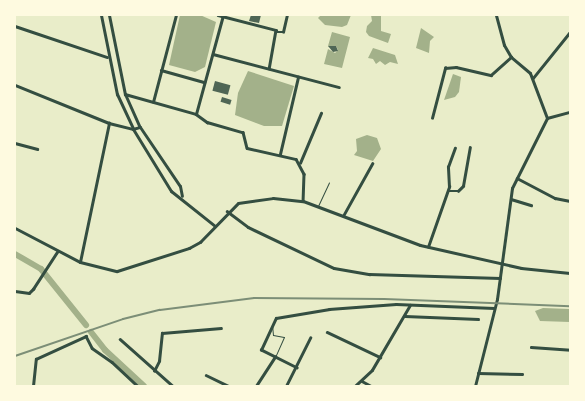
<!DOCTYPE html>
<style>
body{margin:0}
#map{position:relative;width:585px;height:401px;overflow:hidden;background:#e9edc9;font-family:Merriweather,serif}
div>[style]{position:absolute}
.water>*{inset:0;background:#a3b18a}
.canal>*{height:6px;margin:-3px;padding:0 3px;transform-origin:3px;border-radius:3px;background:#a3b18a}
.building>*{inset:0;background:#4f6655;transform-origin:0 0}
.service>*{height:1px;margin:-0.5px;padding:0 0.5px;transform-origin:0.5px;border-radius:0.5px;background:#344e41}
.minor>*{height:2.5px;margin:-1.25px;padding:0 1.25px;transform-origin:1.25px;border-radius:1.25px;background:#344e41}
.tertiary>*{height:3px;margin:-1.5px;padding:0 1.5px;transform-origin:1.5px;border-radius:1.5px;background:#344e41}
.rail>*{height:2px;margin:-1px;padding:0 1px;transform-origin:1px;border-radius:1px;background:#7c8e77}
span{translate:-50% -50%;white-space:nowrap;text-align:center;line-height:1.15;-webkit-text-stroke:4.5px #fefae0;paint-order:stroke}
.frame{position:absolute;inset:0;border:16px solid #fefae0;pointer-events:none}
</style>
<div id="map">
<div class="water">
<i style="clip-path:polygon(180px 15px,200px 15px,216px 22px,205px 67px,195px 72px,169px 65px)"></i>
<i style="clip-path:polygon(321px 15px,351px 15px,347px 25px,342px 27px,325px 25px,318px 18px)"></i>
<i style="clip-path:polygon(371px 15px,381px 15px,381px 31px,391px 34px,388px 43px,369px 36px,366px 32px,367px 26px,372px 21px)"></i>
<i style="clip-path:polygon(421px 28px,434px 37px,430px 41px,429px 53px,416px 48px)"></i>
<i style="clip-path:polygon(332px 32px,350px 37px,342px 68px,324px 64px,328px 49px,335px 53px,338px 50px,336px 46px,328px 46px)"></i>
<i style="clip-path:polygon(373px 48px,395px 55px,398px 64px,390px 62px,385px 65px,380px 61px,376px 64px,373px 59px,368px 58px)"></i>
<i style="clip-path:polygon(248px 71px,294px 86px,282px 126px,264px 126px,235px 115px,238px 93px)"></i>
<i style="clip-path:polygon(453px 74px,461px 77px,459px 92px,455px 97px,444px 100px)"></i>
<i style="clip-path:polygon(367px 135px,377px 138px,381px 149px,373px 161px,354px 155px,357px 151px,356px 139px)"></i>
<i style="clip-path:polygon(543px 308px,570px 309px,570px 322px,540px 321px,535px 311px)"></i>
</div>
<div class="canal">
<i style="left:15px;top:254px;width:30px;rotate:30deg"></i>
<i style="left:41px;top:269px;width:72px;rotate:51.2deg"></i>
<i style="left:91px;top:332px;width:23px;rotate:52deg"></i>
<i style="left:105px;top:350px;width:53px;rotate:42.7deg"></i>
</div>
<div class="building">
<i style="clip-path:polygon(251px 15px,261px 15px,259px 23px,249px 21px)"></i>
<i style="clip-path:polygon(328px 46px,336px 46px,338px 51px,333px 52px)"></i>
<i style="left:215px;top:81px;width:16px;height:10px;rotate:15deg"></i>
<i style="left:222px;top:97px;width:10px;height:5px;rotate:17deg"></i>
</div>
<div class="service">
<i style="left:318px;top:206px;width:26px;rotate:-65deg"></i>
<i style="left:272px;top:324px;width:11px;rotate:85deg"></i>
<i style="left:273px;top:335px;width:11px;rotate:10deg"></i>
<i style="left:284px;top:337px;width:22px;rotate:114deg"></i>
</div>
<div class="minor">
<i style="left:218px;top:15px;width:60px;rotate:14.5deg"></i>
<i style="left:276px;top:30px;width:39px;rotate:100deg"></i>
<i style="left:15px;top:26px;width:97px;rotate:18.6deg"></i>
<i style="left:276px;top:32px;width:7px"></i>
<i style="left:283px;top:32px;width:17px;rotate:-77deg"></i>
<i style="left:213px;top:54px;width:130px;rotate:14.7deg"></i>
<i style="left:161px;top:70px;width:45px;rotate:15.6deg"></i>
<i style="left:533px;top:78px;width:59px;rotate:-51.2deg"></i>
<i style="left:15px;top:85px;width:101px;rotate:22deg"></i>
<i style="left:125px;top:94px;width:74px;rotate:15.7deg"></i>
<i style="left:196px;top:114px;width:14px;rotate:36deg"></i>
<i style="left:207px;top:122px;width:37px;rotate:16deg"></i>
<i style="left:243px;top:132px;width:16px;rotate:76deg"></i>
<i style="left:247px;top:148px;width:50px;rotate:12.7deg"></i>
<i style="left:296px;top:159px;width:17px;rotate:62deg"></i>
<i style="left:304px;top:174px;width:27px;rotate:92deg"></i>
<i style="left:153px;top:102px;width:90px;rotate:-75.2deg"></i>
<i style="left:196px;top:114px;width:103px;rotate:-74.7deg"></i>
<i style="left:432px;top:118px;width:52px;rotate:-75.4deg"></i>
<i style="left:445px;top:68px;width:11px;rotate:-5deg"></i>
<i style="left:456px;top:67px;width:36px;rotate:13deg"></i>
<i style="left:491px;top:75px;width:27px;rotate:-42deg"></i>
<i style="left:547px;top:118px;width:24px;rotate:-15deg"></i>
<i style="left:15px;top:143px;width:23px;rotate:15deg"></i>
<i style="left:280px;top:154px;width:79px;rotate:-76.8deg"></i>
<i style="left:300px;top:163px;width:54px;rotate:-67.2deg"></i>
<i style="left:517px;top:178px;width:43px;rotate:27.8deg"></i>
<i style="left:555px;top:198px;width:15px;rotate:11deg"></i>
<i style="left:448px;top:191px;width:10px"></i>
<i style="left:458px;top:191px;width:7px;rotate:-45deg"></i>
<i style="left:463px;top:186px;width:39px;rotate:-80deg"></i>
<i style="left:511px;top:199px;width:21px;rotate:17deg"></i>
<i style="left:227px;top:211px;width:26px;rotate:37deg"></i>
<i style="left:248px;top:227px;width:95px;rotate:25.5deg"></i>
<i style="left:334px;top:268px;width:36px;rotate:10deg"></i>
<i style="left:369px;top:274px;width:131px;rotate:1.7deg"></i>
<i style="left:343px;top:216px;width:60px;rotate:-60.9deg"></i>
<i style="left:428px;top:247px;width:64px;rotate:-70.7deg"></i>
<i style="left:449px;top:187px;width:20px;rotate:-93deg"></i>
<i style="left:448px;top:167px;width:20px;rotate:-70deg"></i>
<i style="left:80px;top:262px;width:142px;rotate:-78.2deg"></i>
<i style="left:109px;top:123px;width:25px;rotate:14deg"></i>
<i style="left:133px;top:129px;width:7px;rotate:-16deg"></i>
<i style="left:15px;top:291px;width:14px;rotate:8deg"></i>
<i style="left:29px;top:293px;width:6px;rotate:-45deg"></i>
<i style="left:33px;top:289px;width:44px;rotate:-57deg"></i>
<i style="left:405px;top:316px;width:73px;rotate:2.4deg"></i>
<i style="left:327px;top:332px;width:59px;rotate:25.3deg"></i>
<i style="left:120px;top:339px;width:71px;rotate:41.6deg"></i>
<i style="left:531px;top:347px;width:39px;rotate:4deg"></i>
<i style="left:297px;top:368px;width:40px;rotate:-153.4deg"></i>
<i style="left:261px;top:350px;width:35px;rotate:-65deg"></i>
<i style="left:276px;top:318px;width:54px;rotate:-9.6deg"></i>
<i style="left:329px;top:309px;width:67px;rotate:-4.3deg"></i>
<i style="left:396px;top:304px;width:98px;rotate:2.3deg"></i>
<i style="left:154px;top:371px;width:11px;rotate:-63deg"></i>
<i style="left:159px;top:361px;width:28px;rotate:-84deg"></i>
<i style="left:162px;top:333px;width:59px;rotate:-4.8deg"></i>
<i style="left:478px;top:373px;width:44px;rotate:1.3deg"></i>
<i style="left:206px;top:375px;width:25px;rotate:26deg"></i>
<i style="left:362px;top:381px;width:10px;rotate:29deg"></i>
<i style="left:33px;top:386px;width:27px;rotate:-84deg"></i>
<i style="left:36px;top:359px;width:55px;rotate:-24.7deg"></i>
<i style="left:86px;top:336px;width:13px;rotate:63deg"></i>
<i style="left:92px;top:348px;width:24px;rotate:35deg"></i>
<i style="left:112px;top:362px;width:35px;rotate:43deg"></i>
<i style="left:256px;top:386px;width:35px;rotate:-57deg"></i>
<i style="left:286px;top:386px;width:54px;rotate:-63.4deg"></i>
<i style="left:355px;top:386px;width:23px;rotate:-43deg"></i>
<i style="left:372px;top:370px;width:75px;rotate:-59.7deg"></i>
</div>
<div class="tertiary">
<i style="left:101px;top:15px;width:81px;rotate:78.6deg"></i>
<i style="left:117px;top:94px;width:38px;rotate:65deg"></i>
<i style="left:133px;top:129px;width:73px;rotate:58.5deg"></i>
<i style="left:171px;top:191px;width:56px;rotate:38.5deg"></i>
<i style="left:109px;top:15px;width:81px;rotate:78.6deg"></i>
<i style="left:125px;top:94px;width:36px;rotate:66deg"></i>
<i style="left:140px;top:127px;width:71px;rotate:55.9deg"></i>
<i style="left:180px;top:186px;width:10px;rotate:79deg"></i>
<i style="left:15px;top:228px;width:73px;rotate:27.6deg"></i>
<i style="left:80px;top:262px;width:38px;rotate:14deg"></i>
<i style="left:117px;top:271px;width:76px;rotate:-17.7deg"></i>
<i style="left:189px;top:248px;width:13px;rotate:-29deg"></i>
<i style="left:200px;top:242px;width:54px;rotate:-45.7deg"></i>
<i style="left:238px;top:203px;width:35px;rotate:-8deg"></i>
<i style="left:273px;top:198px;width:30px;rotate:6deg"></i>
<i style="left:303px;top:201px;width:125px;rotate:20.6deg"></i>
<i style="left:420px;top:245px;width:104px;rotate:12.8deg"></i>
<i style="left:521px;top:268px;width:49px;rotate:5.8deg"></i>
<i style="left:475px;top:386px;width:90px;rotate:-75.8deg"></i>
<i style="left:497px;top:299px;width:112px;rotate:-82.3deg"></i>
<i style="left:512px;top:188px;width:78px;rotate:-63.4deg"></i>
<i style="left:547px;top:118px;width:48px;rotate:-110.7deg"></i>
<i style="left:530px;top:73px;width:25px;rotate:-140deg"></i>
<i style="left:511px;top:57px;width:14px;rotate:-120deg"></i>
<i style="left:504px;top:45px;width:31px;rotate:-105deg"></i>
</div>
<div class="rail">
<i style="left:15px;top:356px;width:114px;rotate:-18.9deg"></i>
<i style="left:123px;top:319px;width:38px;rotate:-14deg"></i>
<i style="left:160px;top:310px;width:95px;rotate:-7.3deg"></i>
<i style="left:254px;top:298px;width:130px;rotate:0.4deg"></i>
<i style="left:384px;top:299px;width:186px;rotate:2.2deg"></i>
</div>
<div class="frame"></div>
</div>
